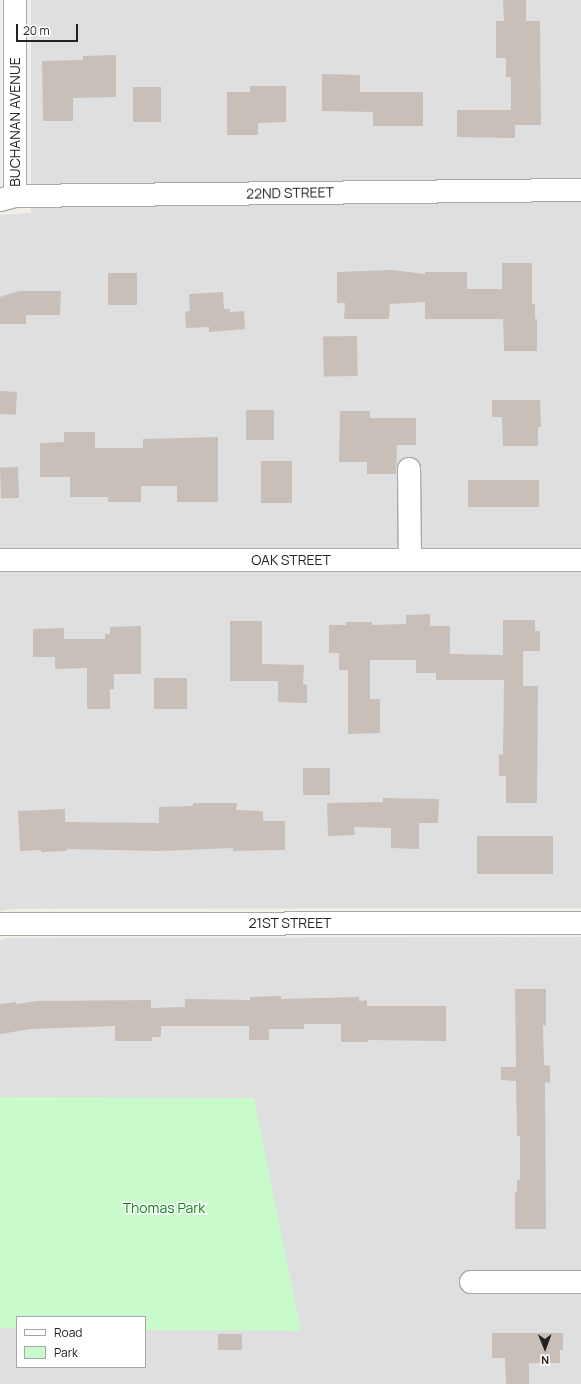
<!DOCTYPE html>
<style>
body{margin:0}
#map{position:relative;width:581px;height:1384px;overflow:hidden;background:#f2efe9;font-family:Manrope,sans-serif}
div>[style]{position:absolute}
.residential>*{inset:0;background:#e0dfdf}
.park>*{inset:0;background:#c8facc}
.building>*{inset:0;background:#c7bfb8;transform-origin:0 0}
.roads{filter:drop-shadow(1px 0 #a9a9a9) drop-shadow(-1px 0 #a9a9a9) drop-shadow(0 1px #a9a9a9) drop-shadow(0 -1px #a9a9a9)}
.minor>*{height:22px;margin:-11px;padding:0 11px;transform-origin:11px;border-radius:11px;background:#fff}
span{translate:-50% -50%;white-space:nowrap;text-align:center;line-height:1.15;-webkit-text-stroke:3px #fff;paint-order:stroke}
.street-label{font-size:14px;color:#222}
.park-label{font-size:14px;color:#0c8416}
.legend{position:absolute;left:16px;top:1316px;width:130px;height:52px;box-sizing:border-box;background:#fff;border:1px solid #a7a7a7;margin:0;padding:5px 7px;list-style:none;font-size:12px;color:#222}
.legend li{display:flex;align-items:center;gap:8px;height:20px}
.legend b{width:20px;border:1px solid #a7a7a7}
.north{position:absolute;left:525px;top:1328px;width:40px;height:40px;-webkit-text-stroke:3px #fff;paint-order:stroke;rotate:179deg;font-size:11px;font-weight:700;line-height:16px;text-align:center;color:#222}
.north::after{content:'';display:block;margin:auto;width:14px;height:18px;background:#222;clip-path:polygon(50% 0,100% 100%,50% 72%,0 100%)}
.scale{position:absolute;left:16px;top:24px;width:62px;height:18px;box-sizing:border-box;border:2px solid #222;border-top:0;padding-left:5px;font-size:12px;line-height:14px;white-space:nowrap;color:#222;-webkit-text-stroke:3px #fff;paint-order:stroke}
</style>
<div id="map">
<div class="residential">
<i style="clip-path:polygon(31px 0,581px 0,581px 908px,11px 909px,0 911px,0 215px,31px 213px)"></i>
<i style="clip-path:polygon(evenodd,581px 937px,581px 1384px,0 1384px,0 940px,8px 938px,581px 937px,17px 1317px,145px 1317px,145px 1367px,17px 1367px,17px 1317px)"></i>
</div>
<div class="park">
<i style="clip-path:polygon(0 1097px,254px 1098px,301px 1331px,145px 1330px,145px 1317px,17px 1317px,17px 1328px,0 1328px)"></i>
</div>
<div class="building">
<i style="clip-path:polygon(503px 0,526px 0,526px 21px,540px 21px,541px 125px,515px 125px,515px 138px,457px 137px,457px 110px,511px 110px,511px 77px,506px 77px,506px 58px,496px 58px,496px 21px,504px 21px)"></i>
<i style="clip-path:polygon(116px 55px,116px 97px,73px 98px,73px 121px,43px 121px,42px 61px,83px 60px,83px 56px)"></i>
<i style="clip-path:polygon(322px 74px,360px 75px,360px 92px,423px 92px,423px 126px,373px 126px,373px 112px,322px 111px)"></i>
<i style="clip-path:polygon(250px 86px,286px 86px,286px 122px,258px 123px,258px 135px,227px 135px,227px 92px,250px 92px)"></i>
<i style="left:133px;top:87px;width:28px;height:35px"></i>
<i style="clip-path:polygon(502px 263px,532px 263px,532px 304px,535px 304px,535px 319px,537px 319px,537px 351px,504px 351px,503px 319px,425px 319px,425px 302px,390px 304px,389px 319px,344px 319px,345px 303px,337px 303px,337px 272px,392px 270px,425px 274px,425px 272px,467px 272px,467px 289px,502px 289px)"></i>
<i style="left:108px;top:273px;width:29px;height:32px"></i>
<i style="clip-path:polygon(19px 291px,61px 291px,60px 315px,26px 315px,26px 324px,0 324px,0 297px)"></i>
<i style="clip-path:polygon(223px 292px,224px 309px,230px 309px,230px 312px,244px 311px,245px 329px,209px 332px,209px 327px,186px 328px,185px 312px,190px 311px,189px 294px)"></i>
<i style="left:357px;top:336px;width:40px;height:34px;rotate:89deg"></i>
<i style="left:0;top:391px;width:17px;height:23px;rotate:3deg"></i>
<i style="clip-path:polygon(492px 400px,540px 400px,541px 427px,538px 427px,538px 446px,503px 446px,502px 417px,492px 417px)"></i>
<i style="left:246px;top:410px;width:28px;height:30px"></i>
<i style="clip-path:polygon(340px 411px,370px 411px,370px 418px,416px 418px,416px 445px,397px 445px,396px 474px,367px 474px,367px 462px,339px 462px)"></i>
<i style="clip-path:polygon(64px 432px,95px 432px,95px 448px,143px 448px,143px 439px,218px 437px,218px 502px,177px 502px,177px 486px,141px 486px,141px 502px,108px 502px,108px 497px,70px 497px,70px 477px,40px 477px,40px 443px,64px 442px)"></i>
<i style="left:261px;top:461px;width:31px;height:42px"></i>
<i style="left:18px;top:467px;width:31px;height:18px;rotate:88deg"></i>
<i style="left:468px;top:480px;width:71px;height:27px"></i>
<i style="clip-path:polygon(430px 614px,430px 626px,450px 626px,450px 654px,503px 655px,503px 620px,535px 620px,535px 631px,540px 631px,540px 651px,523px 651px,523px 686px,538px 686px,537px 803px,506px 803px,506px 776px,499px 776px,499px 754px,503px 755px,504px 680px,436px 680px,436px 673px,416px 673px,416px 660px,370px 660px,370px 699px,380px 699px,380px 733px,348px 734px,348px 670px,339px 670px,339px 653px,329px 653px,329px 625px,346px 625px,346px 622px,372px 622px,372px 625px,406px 624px,406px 615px)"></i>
<i style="clip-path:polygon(230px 621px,262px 621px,262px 664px,304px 665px,303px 684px,307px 685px,307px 703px,278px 702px,278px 681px,230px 681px)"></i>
<i style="clip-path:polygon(141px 626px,141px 674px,114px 674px,114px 689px,110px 689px,110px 709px,87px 709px,87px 668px,55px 669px,55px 657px,33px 657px,33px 629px,64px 628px,64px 639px,105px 639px,105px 634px,110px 634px,110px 627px)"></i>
<i style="left:154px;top:678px;width:33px;height:31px"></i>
<i style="left:303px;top:768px;width:27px;height:27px"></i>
<i style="clip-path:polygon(383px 798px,439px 799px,438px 823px,419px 823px,419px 849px,391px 848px,391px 828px,354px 827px,355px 835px,328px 836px,327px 803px,383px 802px)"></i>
<i style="clip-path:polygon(193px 803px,237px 803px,236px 810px,263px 811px,263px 821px,285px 821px,285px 850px,233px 851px,233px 848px,159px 851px,67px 849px,67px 851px,41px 852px,41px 850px,20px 851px,18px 811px,65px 809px,65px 822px,159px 823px,159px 807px,193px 806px)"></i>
<i style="left:477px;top:836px;width:76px;height:38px"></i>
<i style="clip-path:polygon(515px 989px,546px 989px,546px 1026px,543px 1025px,544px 1065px,550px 1066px,550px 1083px,545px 1082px,546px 1229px,515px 1229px,515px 1192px,517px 1192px,517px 1180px,520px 1180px,520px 1136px,517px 1136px,516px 1081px,501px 1080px,501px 1067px,516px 1067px)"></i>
<i style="clip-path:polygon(281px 996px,281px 999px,359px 997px,359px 1001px,367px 1000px,367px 1006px,446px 1006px,446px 1041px,368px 1040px,368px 1042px,341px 1042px,341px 1024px,304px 1024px,304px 1029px,269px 1029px,269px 1040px,249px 1040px,249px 1026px,161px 1026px,161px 1037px,152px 1037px,152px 1041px,115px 1041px,115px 1026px,31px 1029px,0 1034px,0 1004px,16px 1002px,16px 1004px,37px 1001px,151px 1000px,151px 1008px,185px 1007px,185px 999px,250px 1000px,250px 997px)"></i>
<i style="clip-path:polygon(492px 1333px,563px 1333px,563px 1350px,560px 1350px,560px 1363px,529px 1363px,529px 1384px,506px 1384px,505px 1358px,492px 1358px)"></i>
<i style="left:218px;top:1334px;width:24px;height:16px"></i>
</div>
<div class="roads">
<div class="minor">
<i style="left:15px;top:196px;width:196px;rotate:-90deg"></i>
<i style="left:0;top:200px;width:16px;rotate:-15deg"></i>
<i style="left:15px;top:196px;width:566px;rotate:-0.61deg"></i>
<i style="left:409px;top:469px;width:91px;rotate:89.4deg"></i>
<i style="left:0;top:560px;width:581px"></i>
<i style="left:0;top:924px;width:581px;rotate:-0.1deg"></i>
<i style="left:471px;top:1282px;width:110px"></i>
</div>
</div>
<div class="street-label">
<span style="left:15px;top:122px;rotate:-90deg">BUCHANAN AVENUE</span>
<span style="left:290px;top:193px;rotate:-1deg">22ND STREET</span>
<span style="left:291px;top:560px">OAK STREET</span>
<span style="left:290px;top:923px">21ST STREET</span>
</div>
<div class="park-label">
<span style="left:164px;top:1208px">Thomas Park</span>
</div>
<ul class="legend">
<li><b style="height:5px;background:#fff"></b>Road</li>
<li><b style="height:11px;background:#c8facc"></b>Park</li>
</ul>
<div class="north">N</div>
<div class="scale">20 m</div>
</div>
